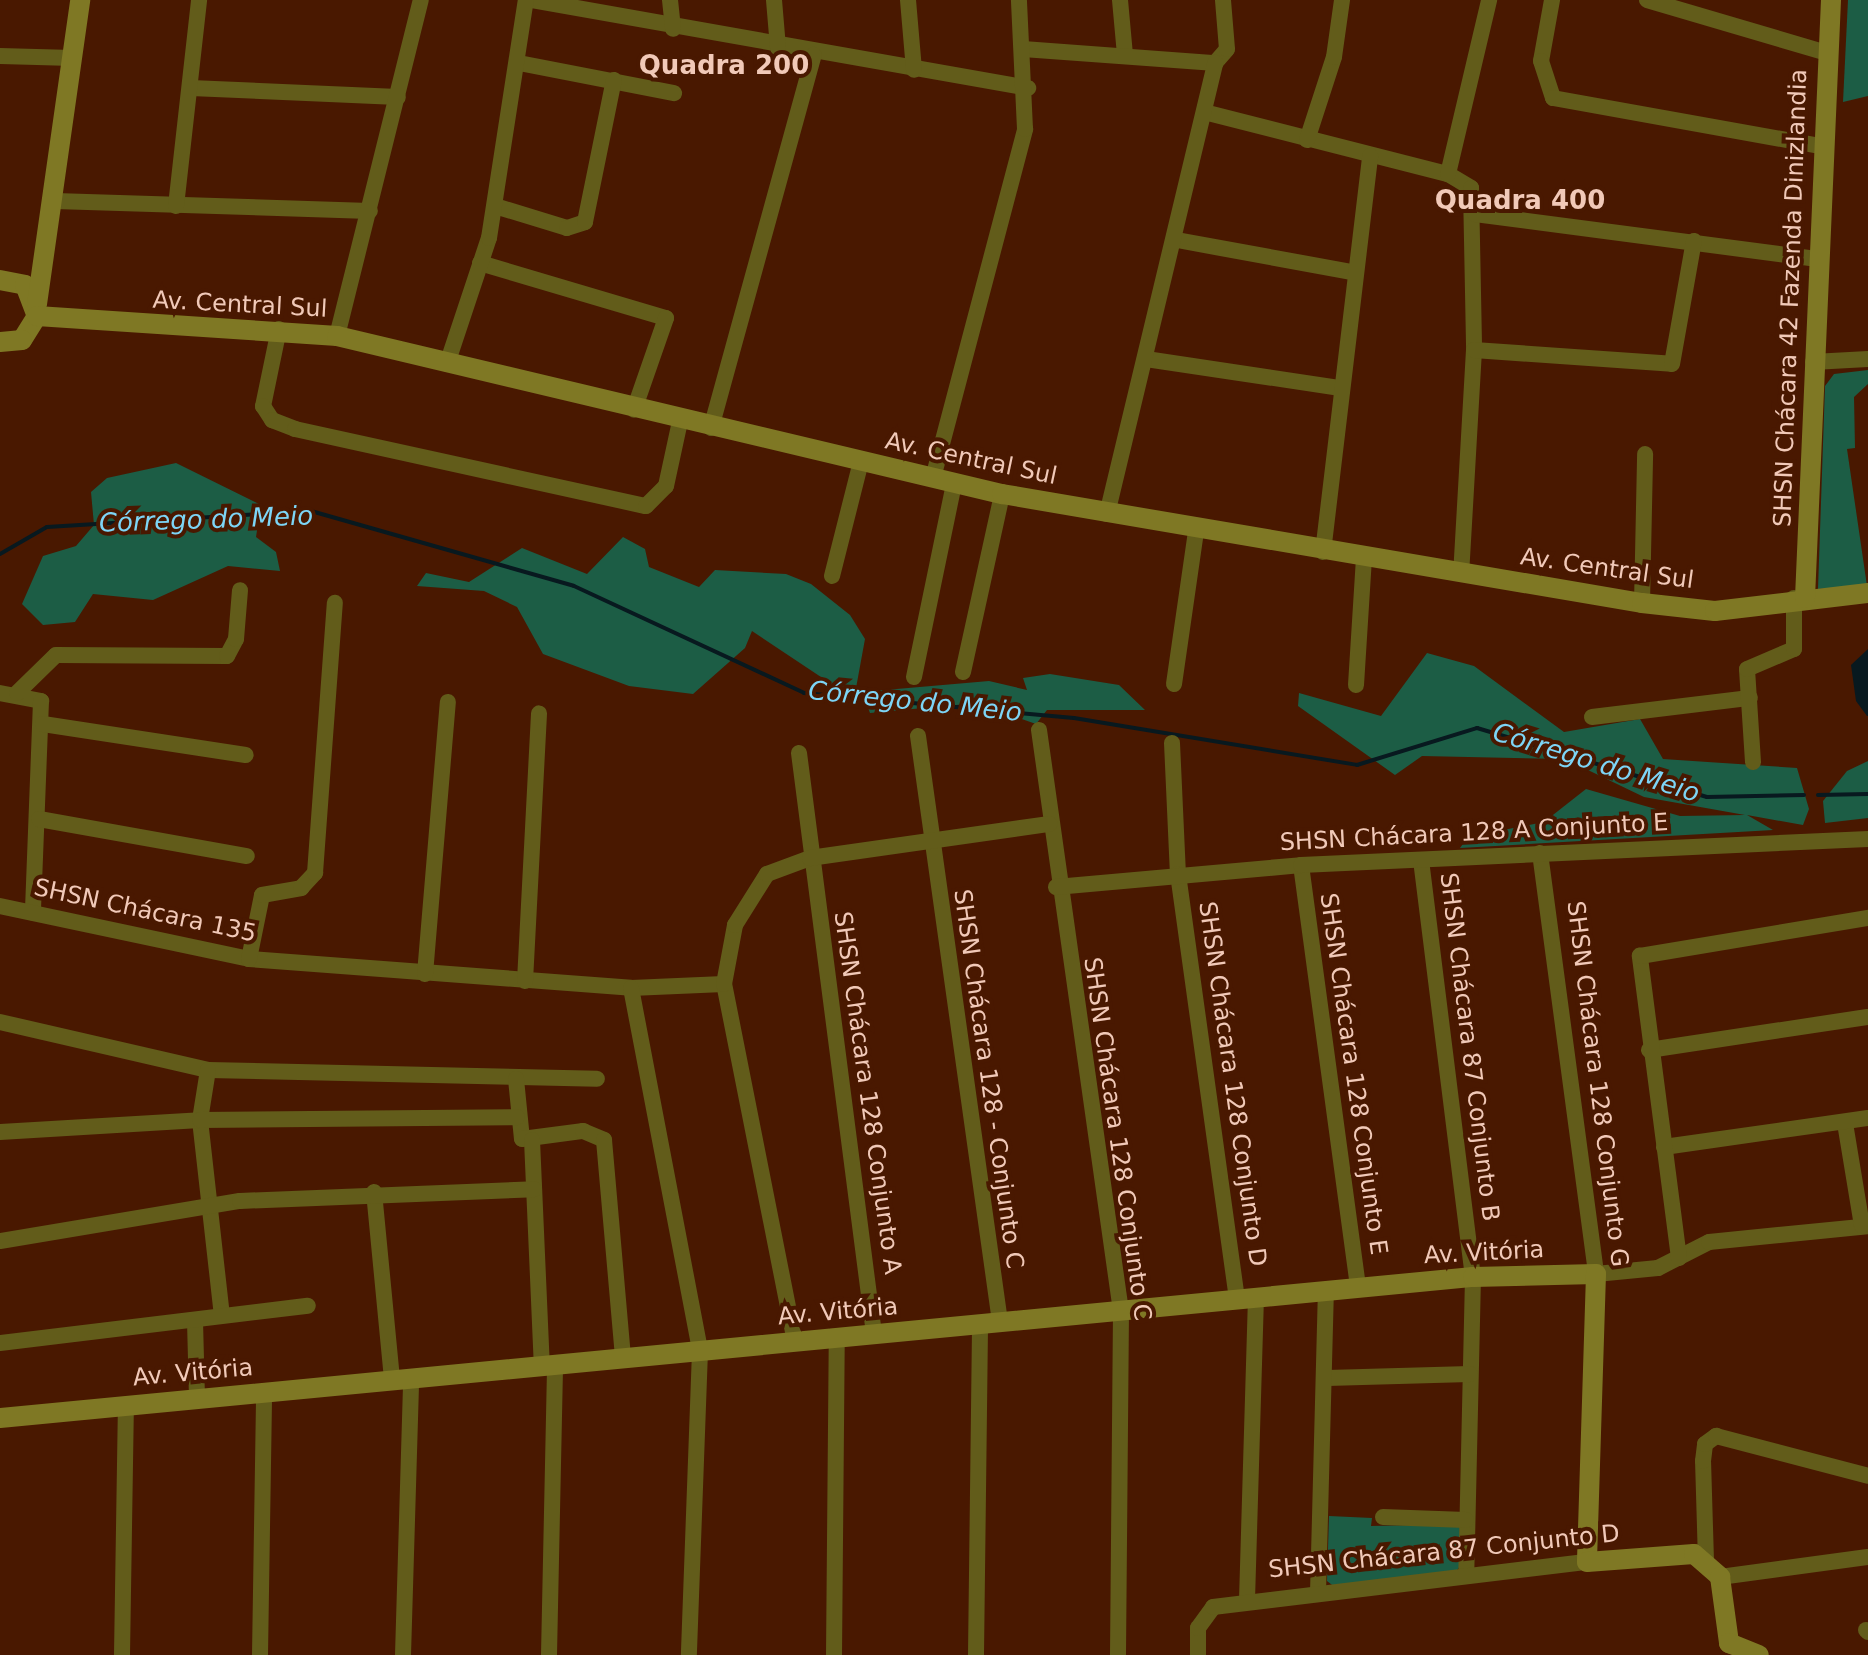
<!DOCTYPE html>
<meta charset="utf-8">
<style>
body{margin:0}
#map{position:relative;width:1868px;height:1655px;overflow:hidden;background:#491800;font-family:"DejaVu Sans",sans-serif}
div>[style]{position:absolute}
.green>*{inset:0;background:#1c5d45}
.water>*{inset:0;background:#08191f}
.stream>*{height:4px;margin:-2px;padding:0 2px;transform-origin:2px;border-radius:2px;background:#08191f}
.street>*{height:16px;margin:-8px;padding:0 8px;transform-origin:8px;border-radius:8px;background:#625c1a}
.secondary>*{height:20px;margin:-10px;padding:0 10px;transform-origin:10px;border-radius:10px;background:#7f7824}
span{translate:-50% -50%;white-space:nowrap;text-align:center;line-height:1.15;-webkit-text-stroke:8px #491800;paint-order:stroke}
.street-label{font-size:24px;color:#f1c9b8}
.neighbourhood-label{font-size:26px;color:#f1c9b8;font-weight:700}
.water-label{font-size:26px;color:#7dd5f6;font-style:italic}
</style>
<div id="map">
<div class="green">
<i style="clip-path:polygon(1848px 0,1868px 0,1868px 96px,1843px 102px)"></i>
<i style="clip-path:polygon(1868px 370px,1868px 384px,1854px 397px,1855px 448px,1847px 449px,1867px 586px,1818px 589px,1825px 386px,1834px 374px)"></i>
<i style="clip-path:polygon(176px 463px,261px 505px,256px 537px,276px 552px,280px 571px,228px 566px,153px 600px,93px 594px,75px 622px,43px 625px,22px 604px,43px 556px,76px 546px,94px 525px,91px 492px,107px 478px)"></i>
<i style="clip-path:polygon(623px 537px,645px 549px,649px 567px,699px 587px,715px 570px,786px 574px,811px 584px,850px 615px,865px 639px,854px 699px,752px 631px,745px 648px,693px 694px,629px 686px,543px 654px,517px 607px,484px 591px,417px 586px,426px 573px,469px 582px,522px 548px,587px 574px)"></i>
<i style="clip-path:polygon(1427px 653px,1474px 666px,1564px 732px,1640px 719px,1663px 759px,1797px 768px,1809px 809px,1803px 825px,1747px 815px,1773px 830px,1460px 848px,1468px 837px,1544px 822px,1586px 789px,1680px 816px,1745px 815px,1644px 797px,1565px 759px,1422px 756px,1395px 775px,1298px 706px,1299px 693px,1381px 716px)"></i>
<i style="clip-path:polygon(1050px 674px,1119px 685px,1145px 710px,1047px 710px,1036px 724px,977px 703px,870px 713px,862px 692px,989px 681px,1027px 690px,1023px 678px)"></i>
<i style="clip-path:polygon(1868px 761px,1868px 818px,1825px 823px,1823px 801px,1847px 771px)"></i>
<i style="clip-path:polygon(1329px 1516px,1372px 1518px,1371px 1526px,1462px 1524px,1460px 1566px,1455px 1573px,1336px 1588px,1327px 1581px)"></i>
</div>
<div class="water">
<i style="clip-path:polygon(1868px 649px,1868px 716px,1867px 716px,1856px 701px,1851px 665px)"></i>
</div>
<div class="stream">
<i style="left:0;top:554px;width:54px;rotate:-29.9deg"></i>
<i style="left:47px;top:527px;width:264px;rotate:-3.5deg"></i>
<i style="left:311px;top:511px;width:273px;rotate:15.9deg"></i>
<i style="left:574px;top:586px;width:254px;rotate:24.9deg"></i>
<i style="left:804px;top:693px;width:271px;rotate:5.3deg"></i>
<i style="left:1074px;top:718px;width:287px;rotate:9.4deg"></i>
<i style="left:1357px;top:765px;width:126px;rotate:-17.1deg"></i>
<i style="left:1477px;top:728px;width:240px;rotate:16.7deg"></i>
<i style="left:1707px;top:797px;width:97px;rotate:-1.2deg"></i>
<i style="left:1818px;top:795px;width:50px;rotate:-1.1deg"></i>
</div>
<div class="street">
<i style="left:532px;top:0;width:504px;rotate:10.06deg"></i>
<i style="left:670px;top:0;width:29px;rotate:84deg"></i>
<i style="left:774px;top:0;width:48px;rotate:85.2deg"></i>
<i style="left:908px;top:0;width:70px;rotate:85.1deg"></i>
<i style="left:1120px;top:0;width:55px;rotate:84.8deg"></i>
<i style="left:1552px;top:0;width:62px;rotate:100.2deg"></i>
<i style="left:1541px;top:61px;width:39px;rotate:72deg"></i>
<i style="left:1553px;top:98px;width:272px;rotate:10.2deg"></i>
<i style="left:1647px;top:0;width:188px;rotate:16.4deg"></i>
<i style="left:1023px;top:49px;width:193px;rotate:4.2deg"></i>
<i style="left:1215px;top:63px;width:18px;rotate:-49deg"></i>
<i style="left:1227px;top:49px;width:49px;rotate:-94.7deg"></i>
<i style="left:0;top:56px;width:73px;rotate:1.6deg"></i>
<i style="left:519px;top:63px;width:158px;rotate:11deg"></i>
<i style="left:191px;top:88px;width:207px;rotate:2.5deg"></i>
<i style="left:1208px;top:113px;width:248px;rotate:14.3deg"></i>
<i style="left:1448px;top:174px;width:27px;rotate:31deg"></i>
<i style="left:1471px;top:188px;width:162px;rotate:88.9deg"></i>
<i style="left:1474px;top:350px;width:224px;rotate:93.3deg"></i>
<i style="left:1307px;top:140px;width:87px;rotate:-72deg"></i>
<i style="left:1334px;top:57px;width:58px;rotate:-82deg"></i>
<i style="left:1448px;top:174px;width:179px;rotate:-76.7deg"></i>
<i style="left:55px;top:201px;width:315px;rotate:1.8deg"></i>
<i style="left:176px;top:206px;width:207px;rotate:-83.6deg"></i>
<i style="left:495px;top:206px;width:75px;rotate:17deg"></i>
<i style="left:567px;top:228px;width:19px;rotate:-18deg"></i>
<i style="left:585px;top:222px;width:145px;rotate:-78.5deg"></i>
<i style="left:1475px;top:214px;width:344px;rotate:7.5deg"></i>
<i style="left:1177px;top:240px;width:178px;rotate:10.4deg"></i>
<i style="left:480px;top:263px;width:194px;rotate:16.5deg"></i>
<i style="left:666px;top:318px;width:97px;rotate:109.2deg"></i>
<i style="left:279px;top:329px;width:79px;rotate:101.7deg"></i>
<i style="left:263px;top:406px;width:17px;rotate:57deg"></i>
<i style="left:272px;top:420px;width:25px;rotate:21deg"></i>
<i style="left:295px;top:429px;width:359px;rotate:12.4deg"></i>
<i style="left:646px;top:506px;width:28px;rotate:-45deg"></i>
<i style="left:666px;top:486px;width:66px;rotate:-77.8deg"></i>
<i style="left:337px;top:336px;width:346px;rotate:-76deg"></i>
<i style="left:1474px;top:350px;width:198px;rotate:4deg"></i>
<i style="left:1672px;top:364px;width:125px;rotate:-79.9deg"></i>
<i style="left:1146px;top:359px;width:195px;rotate:8.5deg"></i>
<i style="left:1813px;top:362px;width:55px;rotate:-3.1deg"></i>
<i style="left:447px;top:364px;width:133px;rotate:-71.6deg"></i>
<i style="left:489px;top:238px;width:241px;rotate:-81.2deg"></i>
<i style="left:711px;top:428px;width:387px;rotate:-74.6deg"></i>
<i style="left:933px;top:478px;width:361px;rotate:-75.2deg"></i>
<i style="left:1025px;top:129px;width:129px;rotate:-92.7deg"></i>
<i style="left:1107px;top:514px;width:464px;rotate:-76.5deg"></i>
<i style="left:1323px;top:552px;width:399px;rotate:-83.2deg"></i>
<i style="left:832px;top:576px;width:119px;rotate:-75.8deg"></i>
<i style="left:1642px;top:603px;width:149px;rotate:-88.8deg"></i>
<i style="left:963px;top:672px;width:182px;rotate:-77.6deg"></i>
<i style="left:914px;top:677px;width:198px;rotate:-78.3deg"></i>
<i style="left:1174px;top:684px;width:154px;rotate:-81.8deg"></i>
<i style="left:1356px;top:685px;width:126px;rotate:-86.4deg"></i>
<i style="left:0;top:693px;width:42px;rotate:11deg"></i>
<i style="left:41px;top:701px;width:212px;rotate:92.2deg"></i>
<i style="left:17px;top:693px;width:54px;rotate:-44.3deg"></i>
<i style="left:56px;top:655px;width:171px;rotate:0.3deg"></i>
<i style="left:227px;top:656px;width:19px;rotate:-62deg"></i>
<i style="left:236px;top:639px;width:49px;rotate:-85.3deg"></i>
<i style="left:1592px;top:717px;width:159px;rotate:-6.9deg"></i>
<i style="left:43px;top:724px;width:205px;rotate:8.7deg"></i>
<i style="left:1039px;top:730px;width:587px;rotate:81.97deg"></i>
<i style="left:1121px;top:1311px;width:344px;rotate:90.5deg"></i>
<i style="left:918px;top:736px;width:592px;rotate:82.03deg"></i>
<i style="left:1172px;top:743px;width:131px;rotate:87.4deg"></i>
<i style="left:1178px;top:874px;width:430px;rotate:82.1deg"></i>
<i style="left:799px;top:753px;width:586px;rotate:82.64deg"></i>
<i style="left:1753px;top:762px;width:93px;rotate:-93.7deg"></i>
<i style="left:1747px;top:669px;width:51px;rotate:-23.1deg"></i>
<i style="left:1794px;top:649px;width:51px;rotate:-90deg"></i>
<i style="left:39px;top:819px;width:211px;rotate:10.1deg"></i>
<i style="left:1540px;top:853px;width:425px;rotate:82.4deg"></i>
<i style="left:1596px;top:1274px;width:62px;rotate:-5.5deg"></i>
<i style="left:1658px;top:1268px;width:57px;rotate:-27deg"></i>
<i style="left:1709px;top:1242px;width:160px;rotate:-5.7deg"></i>
<i style="left:1421px;top:860px;width:420px;rotate:82.9deg"></i>
<i style="left:1473px;top:1277px;width:298px;rotate:91.3deg"></i>
<i style="left:1301px;top:865px;width:427px;rotate:82.3deg"></i>
<i style="left:1056px;top:887px;width:246px;rotate:-5.1deg"></i>
<i style="left:1301px;top:865px;width:568px;rotate:-2.63deg"></i>
<i style="left:0;top:906px;width:255px;rotate:12deg"></i>
<i style="left:249px;top:959px;width:383px;rotate:4.3deg"></i>
<i style="left:631px;top:988px;width:93px;rotate:-2.5deg"></i>
<i style="left:249px;top:959px;width:65px;rotate:-78.5deg"></i>
<i style="left:262px;top:895px;width:40px;rotate:-10deg"></i>
<i style="left:301px;top:888px;width:21px;rotate:-47deg"></i>
<i style="left:315px;top:873px;width:271px;rotate:-85.8deg"></i>
<i style="left:425px;top:974px;width:273px;rotate:-85.2deg"></i>
<i style="left:525px;top:981px;width:268px;rotate:-87deg"></i>
<i style="left:631px;top:988px;width:369px;rotate:79.2deg"></i>
<i style="left:700px;top:1351px;width:304px;rotate:92.1deg"></i>
<i style="left:0;top:1022px;width:213px;rotate:13deg"></i>
<i style="left:208px;top:1070px;width:389px;rotate:1.3deg"></i>
<i style="left:1649px;top:1050px;width:221px;rotate:-8.6deg"></i>
<i style="left:208px;top:1070px;width:51px;rotate:99.1deg"></i>
<i style="left:200px;top:1120px;width:196px;rotate:83.6deg"></i>
<i style="left:516px;top:1079px;width:60px;rotate:84.3deg"></i>
<i style="left:522px;top:1139px;width:62px;rotate:-7.5deg"></i>
<i style="left:583px;top:1131px;width:23px;rotate:23deg"></i>
<i style="left:604px;top:1140px;width:219px;rotate:85deg"></i>
<i style="left:1845px;top:1123px;width:104px;rotate:80.6deg"></i>
<i style="left:0;top:1132px;width:200px;rotate:-3.4deg"></i>
<i style="left:200px;top:1120px;width:317px;rotate:-0.5deg"></i>
<i style="left:532px;top:1140px;width:226px;rotate:87.5deg"></i>
<i style="left:1664px;top:1147px;width:206px;rotate:-8.1deg"></i>
<i style="left:374px;top:1192px;width:189px;rotate:84.5deg"></i>
<i style="left:0;top:1241px;width:243px;rotate:-9.5deg"></i>
<i style="left:240px;top:1201px;width:294px;rotate:-2.3deg"></i>
<i style="left:1679px;top:1258px;width:305px;rotate:-97.4deg"></i>
<i style="left:1640px;top:956px;width:231px;rotate:-9.5deg"></i>
<i style="left:195px;top:1321px;width:78px;rotate:88.5deg"></i>
<i style="left:795px;top:1342px;width:365px;rotate:-101.2deg"></i>
<i style="left:724px;top:984px;width:60px;rotate:-79.4deg"></i>
<i style="left:735px;top:925px;width:60px;rotate:-57.9deg"></i>
<i style="left:767px;top:874px;width:46px;rotate:-20.4deg"></i>
<i style="left:810px;top:858px;width:242px;rotate:-8.1deg"></i>
<i style="left:0;top:1343px;width:310px;rotate:-6.9deg"></i>
<i style="left:1327px;top:1378px;width:143px;rotate:-1.6deg"></i>
<i style="left:1383px;top:1517px;width:83px;rotate:2.1deg"></i>
<i style="left:1706px;top:1561px;width:100px;rotate:-91.7deg"></i>
<i style="left:1703px;top:1461px;width:17px;rotate:-83deg"></i>
<i style="left:1705px;top:1444px;width:14px;rotate:-36deg"></i>
<i style="left:1716px;top:1436px;width:157px;rotate:14.7deg"></i>
<i style="left:1720px;top:1577px;width:149px;rotate:-7.7deg"></i>
<i style="left:1318px;top:1593px;width:302px;rotate:-88.5deg"></i>
<i style="left:1247px;top:1600px;width:302px;rotate:-88.3deg"></i>
<i style="left:1866px;top:1630px;width:3px;rotate:45deg"></i>
<i style="left:122px;top:1655px;width:249px;rotate:-89.1deg"></i>
<i style="left:260px;top:1655px;width:262px;rotate:-89.1deg"></i>
<i style="left:403px;top:1655px;width:276px;rotate:-88.3deg"></i>
<i style="left:549px;top:1655px;width:290px;rotate:-88.8deg"></i>
<i style="left:834px;top:1655px;width:317px;rotate:-89.5deg"></i>
<i style="left:976px;top:1655px;width:331px;rotate:-89.3deg"></i>
<i style="left:1198px;top:1655px;width:27px;rotate:-90deg"></i>
<i style="left:1198px;top:1628px;width:26px;rotate:-54deg"></i>
<i style="left:1213px;top:1607px;width:377px;rotate:-6.9deg"></i>
</div>
<div class="secondary">
<i style="left:0;top:280px;width:25px;rotate:11deg"></i>
<i style="left:25px;top:285px;width:33px;rotate:69deg"></i>
<i style="left:37px;top:316px;width:28px;rotate:122deg"></i>
<i style="left:22px;top:340px;width:22px;rotate:175deg"></i>
<i style="left:37px;top:304px;width:307px;rotate:-81.9deg"></i>
<i style="left:37px;top:316px;width:301px;rotate:3.8deg"></i>
<i style="left:337px;top:336px;width:684px;rotate:13.37deg"></i>
<i style="left:1002px;top:494px;width:649px;rotate:9.67deg"></i>
<i style="left:1642px;top:603px;width:73px;rotate:6.3deg"></i>
<i style="left:1715px;top:611px;width:154px;rotate:-6.7deg"></i>
<i style="left:1805px;top:598px;width:599px;rotate:-87.51deg"></i>
<i style="left:0;top:1418px;width:1480px;rotate:-5.47deg"></i>
<i style="left:1473px;top:1277px;width:123px;rotate:-1.4deg"></i>
<i style="left:1596px;top:1274px;width:288px;rotate:91.8deg"></i>
<i style="left:1587px;top:1562px;width:107px;rotate:-4.3deg"></i>
<i style="left:1694px;top:1554px;width:35px;rotate:41deg"></i>
<i style="left:1720px;top:1577px;width:67px;rotate:82.2deg"></i>
<i style="left:1729px;top:1643px;width:32px;rotate:22deg"></i>
</div>
<div class="street-label">
<span style="left:1791px;top:298px;rotate:-88deg">SHSN Chácara 42 Fazenda Dinizlandia</span>
<span style="left:240px;top:305px;rotate:3deg">Av. Central Sul</span>
<span style="left:971px;top:459px;rotate:12deg">Av. Central Sul</span>
<span style="left:1607px;top:569px;rotate:8deg">Av. Central Sul</span>
<span style="left:1474px;top:833px;rotate:-3deg">SHSN Chácara 128 A Conjunto E</span>
<span style="left:145px;top:911px;rotate:12deg">SHSN Chácara 135</span>
<span style="left:1469px;top:1047px;rotate:83deg">SHSN Chácara 87 Conjunto B</span>
<span style="left:1353px;top:1074px;rotate:82deg">SHSN Chácara 128 Conjunto E</span>
<span style="left:988px;top:1079px;rotate:82deg">SHSN Chácara 128 - Conjunto C</span>
<span style="left:1232px;top:1084px;rotate:82deg">SHSN Chácara 128 Conjunto D</span>
<span style="left:1597px;top:1084px;rotate:83deg">SHSN Chácara 128 Conjunto G</span>
<span style="left:867px;top:1093px;rotate:82deg">SHSN Chácara 128 Conjunto A</span>
<span style="left:1117px;top:1139px;rotate:82deg">SHSN Chácara 128 Conjunto C</span>
<span style="left:1484px;top:1253px;rotate:-3deg">Av. Vitória</span>
<span style="left:838px;top:1312px;rotate:-5deg">Av. Vitória</span>
<span style="left:193px;top:1373px;rotate:-5deg">Av. Vitória</span>
<span style="left:1444px;top:1552px;rotate:-6deg">SHSN Chácara 87 Conjunto D</span>
</div>
<div class="neighbourhood-label">
<span style="left:724px;top:66px">Quadra 200</span>
<span style="left:1520px;top:201px">Quadra 400</span>
</div>
<div class="water-label">
<span style="left:206px;top:520px;rotate:-2deg">Córrego do Meio</span>
<span style="left:915px;top:702px;rotate:6deg">Córrego do Meio</span>
<span style="left:1596px;top:763px;rotate:17deg">Córrego do Meio</span>
</div>
</div>
